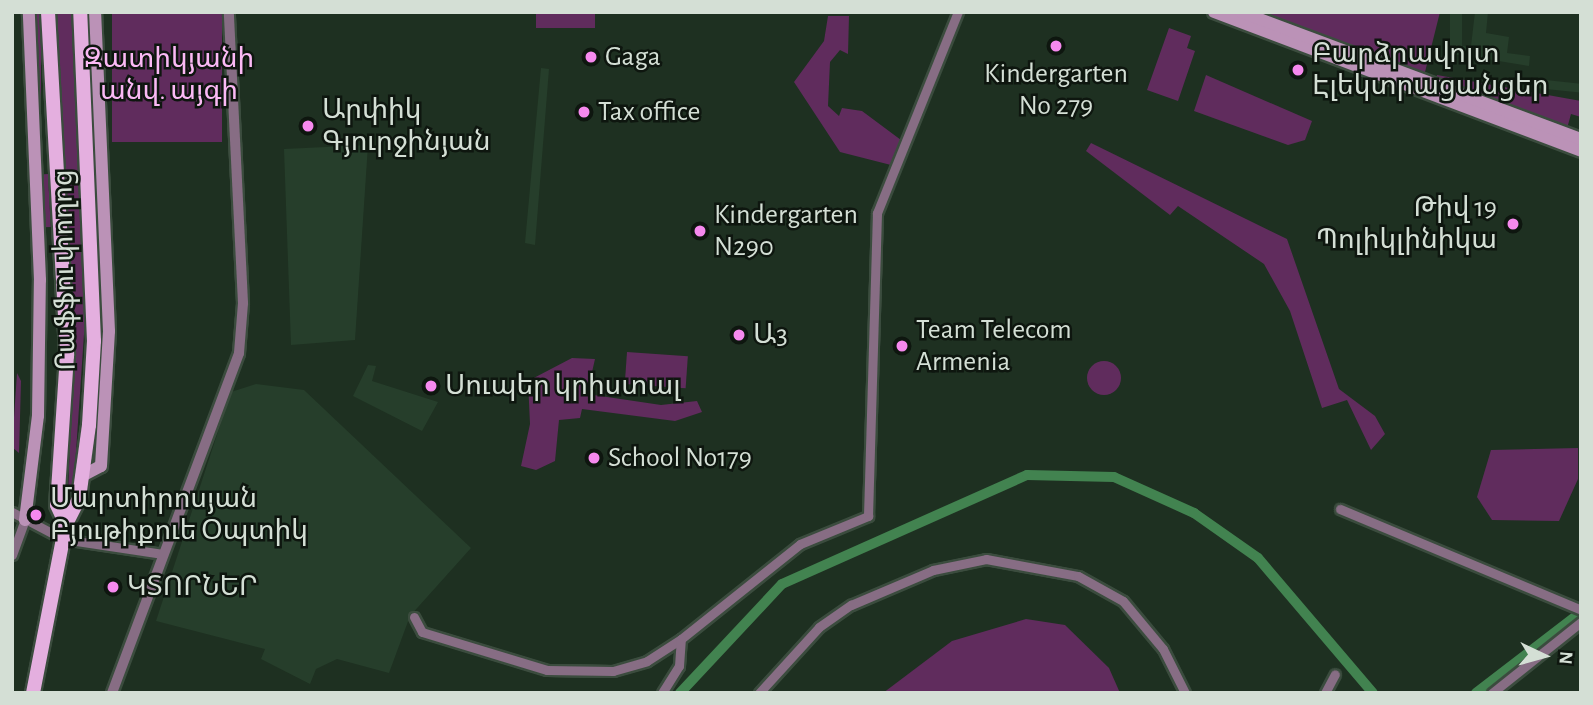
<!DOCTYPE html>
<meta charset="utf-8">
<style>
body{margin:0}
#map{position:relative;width:1593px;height:705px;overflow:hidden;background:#1e3021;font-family:"Alegreya Sans","Noto Sans Armenian",sans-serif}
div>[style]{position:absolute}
.built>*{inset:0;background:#263e2b;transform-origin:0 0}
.green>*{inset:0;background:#602c5d;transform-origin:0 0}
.round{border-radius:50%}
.canal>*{height:10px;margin:-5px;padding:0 5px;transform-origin:5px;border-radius:5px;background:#428350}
.roads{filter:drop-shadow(2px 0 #3b4c3e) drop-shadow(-2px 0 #3b4c3e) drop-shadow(0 2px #3b4c3e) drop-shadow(0 -2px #3b4c3e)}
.minor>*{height:9px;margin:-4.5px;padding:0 4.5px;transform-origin:4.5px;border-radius:4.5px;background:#876d84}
.tertiary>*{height:10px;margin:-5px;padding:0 5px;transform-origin:5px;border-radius:5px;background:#876d84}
.secondary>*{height:12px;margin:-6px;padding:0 6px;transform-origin:6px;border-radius:6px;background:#bb92b7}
.primary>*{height:14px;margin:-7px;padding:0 7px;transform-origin:7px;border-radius:7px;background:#e4afdf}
.dots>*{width:19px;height:19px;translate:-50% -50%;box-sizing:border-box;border:4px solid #0e160f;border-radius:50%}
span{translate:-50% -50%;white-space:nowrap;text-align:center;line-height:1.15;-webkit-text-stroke:5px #0e160f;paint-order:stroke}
.poi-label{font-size:28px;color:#d4dfd5}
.left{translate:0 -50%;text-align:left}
.right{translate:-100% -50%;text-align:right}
.park-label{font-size:28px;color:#fbb9f5}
.street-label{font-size:28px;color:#d4dfd5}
.frame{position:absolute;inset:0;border:14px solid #d4dfd5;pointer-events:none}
.north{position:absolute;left:1509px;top:621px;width:70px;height:70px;-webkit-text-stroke:5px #0e160f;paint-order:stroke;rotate:95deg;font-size:19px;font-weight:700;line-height:28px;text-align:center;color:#d4dfd5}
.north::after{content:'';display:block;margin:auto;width:24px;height:32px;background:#d4dfd5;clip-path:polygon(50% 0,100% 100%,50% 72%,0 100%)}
</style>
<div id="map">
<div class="built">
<i style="left:1450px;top:12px;width:12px;height:43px"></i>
<i style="clip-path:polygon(1475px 12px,1488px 12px,1486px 33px,1509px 37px,1507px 53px,1530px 56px,1529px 66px,1462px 55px,1463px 46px,1476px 48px,1471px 46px)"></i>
<i style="clip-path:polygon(541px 68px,549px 69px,535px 245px,525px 243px)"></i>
<i style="left:1527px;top:78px;width:54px;height:9px;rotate:6deg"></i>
<i style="clip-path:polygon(368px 145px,355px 340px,291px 345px,284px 149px)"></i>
<i style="clip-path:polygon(368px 365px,376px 366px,372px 381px,438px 402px,422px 431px,353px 396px)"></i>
<i style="clip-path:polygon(256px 384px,304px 390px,471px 548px,410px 616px,389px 673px,337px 659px,316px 669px,310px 684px,261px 659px,265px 649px,156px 621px,231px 392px)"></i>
</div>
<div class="green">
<i style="left:32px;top:12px;width:9px;height:146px"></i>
<i style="clip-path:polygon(57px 12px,74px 12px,87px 290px,73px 496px,68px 494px,73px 365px)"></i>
<i style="left:112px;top:12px;width:110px;height:130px"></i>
<i style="left:536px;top:12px;width:59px;height:16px"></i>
<i style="clip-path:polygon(1253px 12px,1440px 12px,1422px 84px)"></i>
<i style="clip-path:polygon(828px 16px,849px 16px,848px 54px,840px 50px,830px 62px,828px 106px,839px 116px,842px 108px,862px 111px,901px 140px,891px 165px,840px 152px,794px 82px,824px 41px)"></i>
<i style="clip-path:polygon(1169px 28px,1191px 36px,1187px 48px,1195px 51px,1178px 101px,1147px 90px)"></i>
<i style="clip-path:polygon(1206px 75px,1312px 121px,1305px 140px,1288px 145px,1194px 111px)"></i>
<i style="clip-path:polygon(1437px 75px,1581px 101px,1581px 117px,1571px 114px,1565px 136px,1433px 90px)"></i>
<i style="clip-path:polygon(1091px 143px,1287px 239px,1339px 389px,1375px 416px,1385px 434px,1371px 450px,1347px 400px,1322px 408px,1290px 311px,1264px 264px,1178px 206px,1170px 215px,1086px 151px)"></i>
<i style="left:48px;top:174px;width:53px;height:8px;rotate:87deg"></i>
<i style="left:627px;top:352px;width:61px;height:32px;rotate:4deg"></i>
<i style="clip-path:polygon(572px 358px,595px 359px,587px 394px,661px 405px,697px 401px,702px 412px,675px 421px,582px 409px,580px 418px,559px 420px,555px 461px,536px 470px,521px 466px,530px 424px,528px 381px)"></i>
<i class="round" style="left:1087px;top:361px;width:34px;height:34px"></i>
<i style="clip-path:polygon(17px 373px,21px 381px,19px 453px,12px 447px)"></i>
<i style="clip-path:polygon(1578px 448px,1578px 479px,1559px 521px,1492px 520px,1477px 497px,1491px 450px)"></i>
<i style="clip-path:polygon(1026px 619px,1065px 625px,1109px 668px,1120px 693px,883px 693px,952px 641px)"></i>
</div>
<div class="canal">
<i style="left:680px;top:693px;width:149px;rotate:-46.9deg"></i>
<i style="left:782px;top:584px;width:268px;rotate:-24deg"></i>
<i style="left:1027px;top:475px;width:87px;rotate:1.3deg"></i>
<i style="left:1114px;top:477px;width:88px;rotate:24.2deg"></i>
<i style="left:1194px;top:513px;width:78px;rotate:35.1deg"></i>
<i style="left:1258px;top:558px;width:177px;rotate:49.6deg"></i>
<i style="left:1476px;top:693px;width:133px;rotate:-37.6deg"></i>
</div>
<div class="roads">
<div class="minor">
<i style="left:1340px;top:509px;width:261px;rotate:22.7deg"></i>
<i style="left:12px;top:512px;width:58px;rotate:27.9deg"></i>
<i style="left:63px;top:539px;width:101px;rotate:8.5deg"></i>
<i style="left:12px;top:555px;width:37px;rotate:-70deg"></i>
<i style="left:414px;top:617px;width:17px;rotate:62deg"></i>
<i style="left:422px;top:632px;width:131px;rotate:16.9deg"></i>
<i style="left:547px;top:670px;width:66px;rotate:0.9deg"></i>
<i style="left:613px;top:671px;width:35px;rotate:-16deg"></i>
<i style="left:647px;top:661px;width:40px;rotate:-32.9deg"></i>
<i style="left:681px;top:639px;width:152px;rotate:-38.6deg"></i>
<i style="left:800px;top:544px;width:74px;rotate:-22.4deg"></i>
<i style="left:868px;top:516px;width:303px;rotate:-88.3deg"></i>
<i style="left:877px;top:213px;width:217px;rotate:-68.1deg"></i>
<i style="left:662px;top:693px;width:32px;rotate:-58deg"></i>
<i style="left:679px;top:666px;width:27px;rotate:-86deg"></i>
<i style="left:759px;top:693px;width:89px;rotate:-47.7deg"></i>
<i style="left:819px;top:627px;width:39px;rotate:-35deg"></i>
<i style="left:851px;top:605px;width:89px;rotate:-23.1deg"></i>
<i style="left:933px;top:570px;width:54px;rotate:-11.7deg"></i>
<i style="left:986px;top:559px;width:94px;rotate:10.5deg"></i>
<i style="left:1078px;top:576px;width:51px;rotate:29.1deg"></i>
<i style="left:1123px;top:601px;width:62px;rotate:50.2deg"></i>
<i style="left:1163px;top:649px;width:49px;rotate:63.4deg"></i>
<i style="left:1325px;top:693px;width:21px;rotate:-62deg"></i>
<i style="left:1492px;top:693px;width:114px;rotate:-38.6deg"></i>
</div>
<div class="tertiary">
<i style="left:112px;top:693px;width:363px;rotate:-69.5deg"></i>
<i style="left:239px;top:353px;width:50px;rotate:-85.4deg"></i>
<i style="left:243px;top:303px;width:291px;rotate:-92.8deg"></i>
</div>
<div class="secondary">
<i style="left:1214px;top:12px;width:392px;rotate:20.7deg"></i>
<i style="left:1241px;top:12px;width:363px;rotate:20.5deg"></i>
<i style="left:82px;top:476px;width:21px;rotate:-28deg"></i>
<i style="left:101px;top:466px;width:135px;rotate:-86.6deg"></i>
<i style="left:109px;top:331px;width:319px;rotate:-92.5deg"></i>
<i style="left:25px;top:520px;width:105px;rotate:-82.9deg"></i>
<i style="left:38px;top:416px;width:136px;rotate:-89.2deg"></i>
<i style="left:40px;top:280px;width:268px;rotate:-92.4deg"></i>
</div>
<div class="primary">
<i style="left:48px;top:12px;width:344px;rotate:86.8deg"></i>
<i style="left:67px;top:355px;width:150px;rotate:93.8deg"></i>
<i style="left:57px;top:505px;width:21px;rotate:65deg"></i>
<i style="left:33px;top:693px;width:172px;rotate:-79deg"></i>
<i style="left:66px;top:524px;width:29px;rotate:-63deg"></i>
<i style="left:79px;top:498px;width:74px;rotate:-82.2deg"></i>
<i style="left:89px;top:425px;width:84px;rotate:-86.6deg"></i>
<i style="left:94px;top:341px;width:329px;rotate:-92.4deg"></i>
</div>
</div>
<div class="dots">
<i style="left:1056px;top:46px;background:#f689ee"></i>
<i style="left:591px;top:57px;background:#f689ee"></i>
<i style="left:1298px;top:70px;background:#f689ee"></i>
<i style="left:584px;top:112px;background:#f689ee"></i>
<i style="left:308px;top:126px;background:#f689ee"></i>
<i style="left:1513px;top:224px;background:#f689ee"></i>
<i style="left:700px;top:231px;background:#f689ee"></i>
<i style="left:739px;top:335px;background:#f689ee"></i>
<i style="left:902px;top:346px;background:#f689ee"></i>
<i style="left:431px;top:386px;background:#f689ee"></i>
<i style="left:594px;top:458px;background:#f689ee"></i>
<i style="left:36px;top:515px;background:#f689ee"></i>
<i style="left:113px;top:587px;background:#f689ee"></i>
</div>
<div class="poi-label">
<span class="left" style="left:1312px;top:70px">Բարձրավոլտ<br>Էլեկտրացանցեր</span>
<span class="left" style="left:605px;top:57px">Gaga</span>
<span style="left:1056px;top:90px">Kindergarten<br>No 279</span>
<span class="left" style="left:322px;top:126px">Արփիկ<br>Գյուրջինյան</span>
<span class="left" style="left:598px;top:112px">Tax office</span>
<span class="right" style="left:1497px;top:224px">Թիվ 19<br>Պոլիկլինիկա</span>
<span class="left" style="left:714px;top:231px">Kindergarten<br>N290</span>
<span class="left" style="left:916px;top:346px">Team Telecom<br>Armenia</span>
<span class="left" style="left:753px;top:335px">Ա3</span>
<span class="left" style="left:445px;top:386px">Սուպեր կրիստալ</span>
<span class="left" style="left:608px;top:458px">School No179</span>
<span class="left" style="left:50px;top:515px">Մարտիրոսյան<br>Բյութիքուե Օպտիկ</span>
<span class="left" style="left:127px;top:587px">ԿՏՈՐՆԵՐ</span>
</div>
<div class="park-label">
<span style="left:169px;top:75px">Զատիկյանի<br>անվ. այգի</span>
</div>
<div class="street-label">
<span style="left:65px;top:270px;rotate:-91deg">Րաֆֆու փողոց</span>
</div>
<div class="frame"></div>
<div class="north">N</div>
</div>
